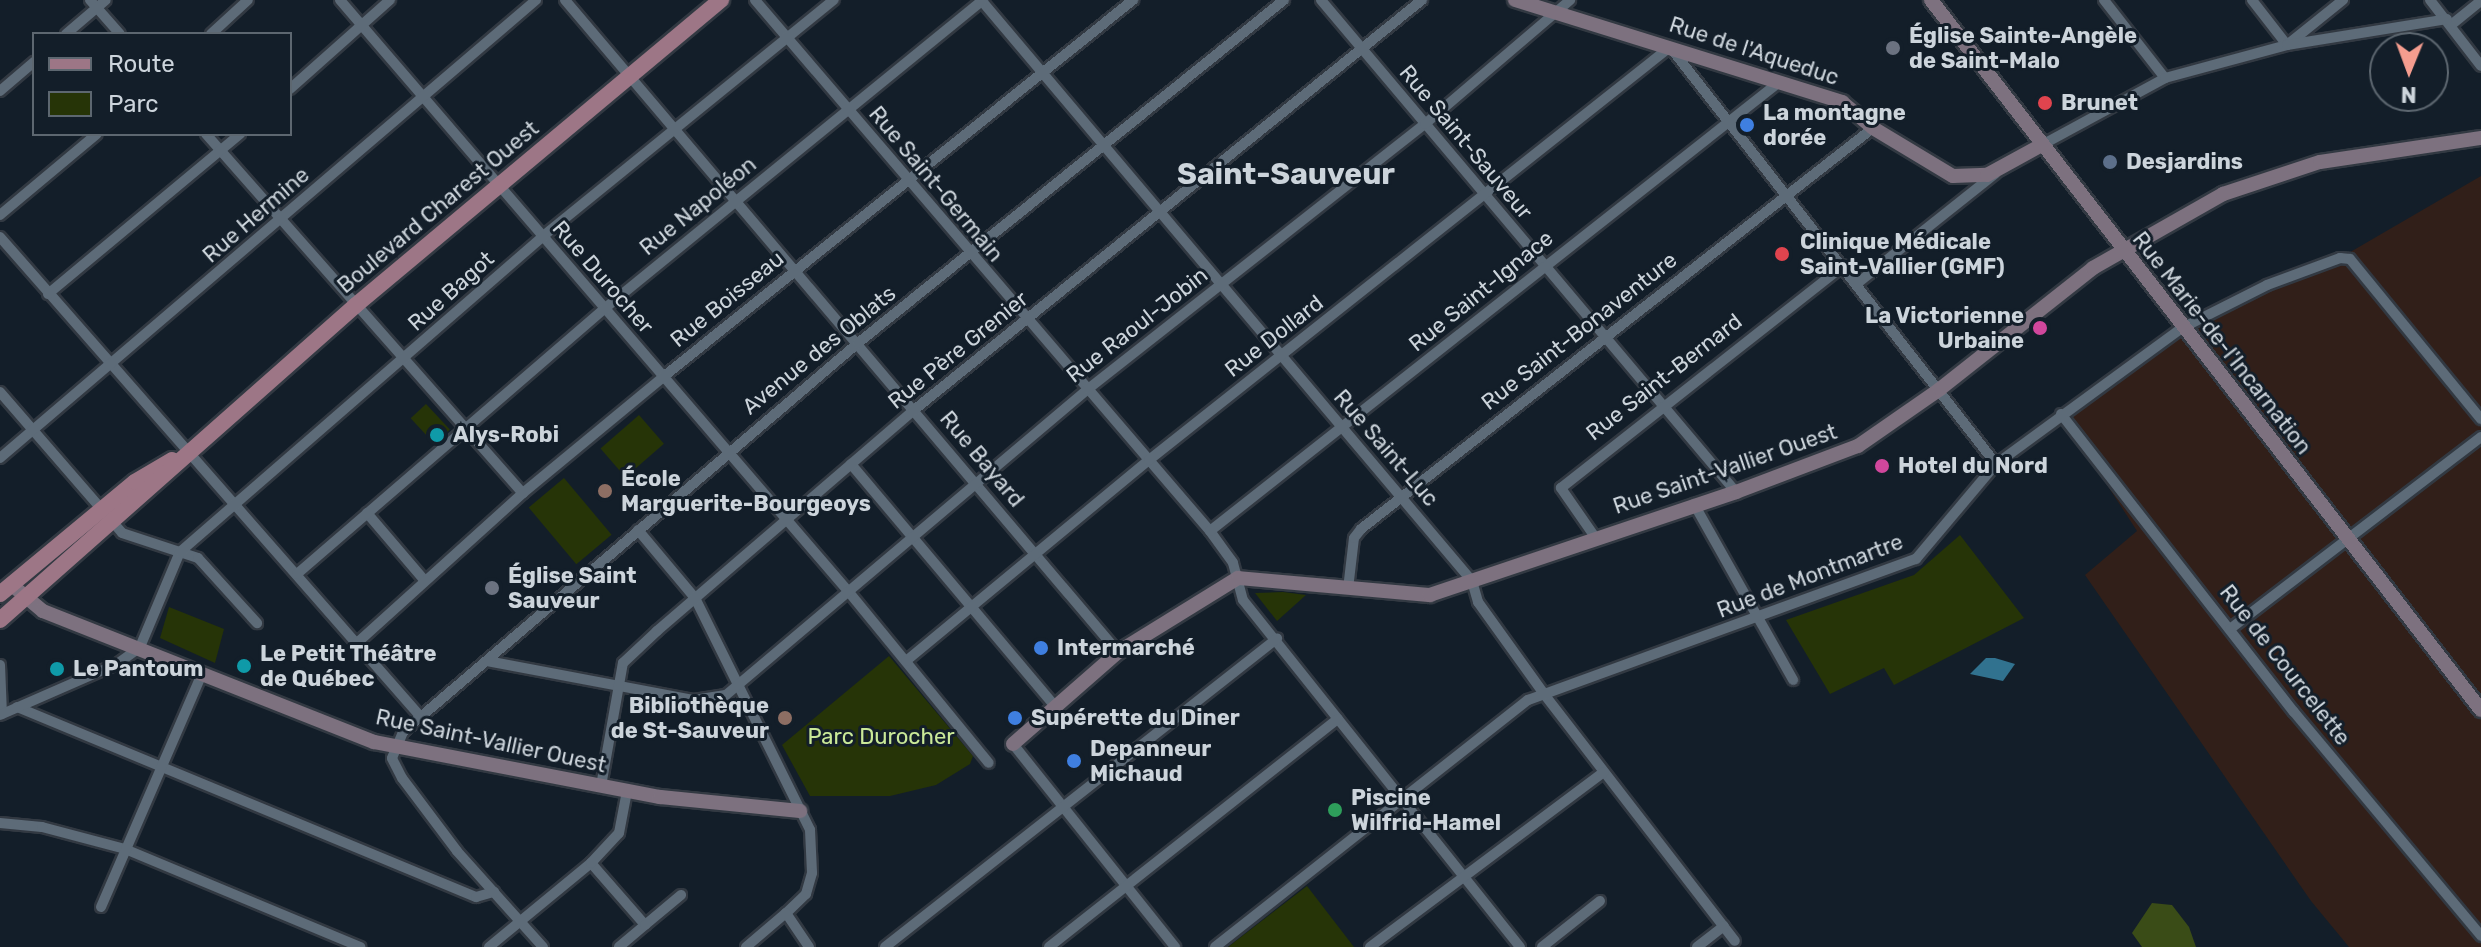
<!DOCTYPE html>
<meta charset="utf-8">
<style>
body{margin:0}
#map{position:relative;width:2481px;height:947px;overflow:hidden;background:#131e29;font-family:Rubik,sans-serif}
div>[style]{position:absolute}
.industrial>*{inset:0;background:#311f19}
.green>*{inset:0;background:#263407;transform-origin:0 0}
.forest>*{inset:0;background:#3a4c17}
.water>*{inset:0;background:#31728f}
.roads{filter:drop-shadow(2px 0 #323942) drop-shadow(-2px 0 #323942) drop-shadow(0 2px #323942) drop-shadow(0 -2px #323942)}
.street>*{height:10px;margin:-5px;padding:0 5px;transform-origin:5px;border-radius:5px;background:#5d6b78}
.secondary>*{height:14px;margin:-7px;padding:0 7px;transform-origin:7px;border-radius:7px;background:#7d717f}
.primary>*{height:16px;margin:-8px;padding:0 8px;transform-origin:8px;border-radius:8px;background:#9d7686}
.dots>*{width:22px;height:22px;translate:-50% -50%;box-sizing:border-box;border:4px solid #131e29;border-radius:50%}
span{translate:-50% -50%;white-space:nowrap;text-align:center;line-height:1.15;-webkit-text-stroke:6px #131e29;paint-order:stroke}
.poi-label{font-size:22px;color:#ccd4db;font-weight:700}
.left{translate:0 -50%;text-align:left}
.right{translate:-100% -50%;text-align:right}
.street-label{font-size:22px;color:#ccd4db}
.park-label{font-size:22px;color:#cae998}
.district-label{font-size:30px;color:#ccd4db;font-weight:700}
.legend{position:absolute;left:32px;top:32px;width:260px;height:104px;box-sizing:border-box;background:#131e29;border:2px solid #5d6770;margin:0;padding:10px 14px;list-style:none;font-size:24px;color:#ccd4db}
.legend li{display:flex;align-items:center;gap:16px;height:40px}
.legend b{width:40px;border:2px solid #5d6770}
.north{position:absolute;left:2369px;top:32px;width:80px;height:80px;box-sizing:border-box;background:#131e29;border:2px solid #5d6770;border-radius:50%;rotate:181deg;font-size:22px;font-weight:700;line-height:32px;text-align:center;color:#ccd4db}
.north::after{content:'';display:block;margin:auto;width:28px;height:36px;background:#f59d8f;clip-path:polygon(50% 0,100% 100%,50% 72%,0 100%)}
</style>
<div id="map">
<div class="industrial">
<i style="clip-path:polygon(2481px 176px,2481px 947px,2349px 947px,2311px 901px,2085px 575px,2137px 531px,2061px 414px,2182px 328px,2340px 258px)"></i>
</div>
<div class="green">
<i style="left:426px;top:404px;width:35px;height:21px;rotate:47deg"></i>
<i style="left:639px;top:415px;width:38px;height:51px;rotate:49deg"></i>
<i style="left:564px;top:478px;width:74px;height:46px;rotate:50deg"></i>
<i style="clip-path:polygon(1960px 535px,2024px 618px,1894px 685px,1884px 668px,1830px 694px,1786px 620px,1914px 575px)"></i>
<i style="clip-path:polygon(1283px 592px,1306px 595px,1277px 621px,1255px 593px)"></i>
<i style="clip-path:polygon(169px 607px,224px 629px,215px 663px,160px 638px)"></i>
<i style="clip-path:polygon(889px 656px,973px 756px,970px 764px,936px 785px,890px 796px,810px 796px,782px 745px)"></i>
<i style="clip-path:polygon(1307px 886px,1354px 947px,1228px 947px)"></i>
</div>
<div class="forest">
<i style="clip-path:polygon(2152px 903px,2172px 905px,2189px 927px,2196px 947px,2142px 947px,2132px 933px)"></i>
</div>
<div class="water">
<i style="clip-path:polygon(1986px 658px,1995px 658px,2015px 664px,2003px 681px,1970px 674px)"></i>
</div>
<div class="roads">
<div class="street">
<i style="left:90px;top:0;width:45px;rotate:48.6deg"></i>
<i style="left:340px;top:0;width:779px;rotate:49.32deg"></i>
<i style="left:848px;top:591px;width:222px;rotate:50.7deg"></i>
<i style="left:565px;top:0;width:855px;rotate:49.7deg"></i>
<i style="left:755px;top:0;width:699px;rotate:49.41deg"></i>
<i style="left:1210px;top:531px;width:39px;rotate:54deg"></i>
<i style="left:1233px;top:563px;width:38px;rotate:75deg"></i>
<i style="left:1243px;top:600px;width:444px;rotate:51.4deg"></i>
<i style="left:981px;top:0;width:761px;rotate:49.8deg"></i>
<i style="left:1472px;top:581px;width:22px;rotate:74deg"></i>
<i style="left:1478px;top:602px;width:113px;rotate:54.3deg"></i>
<i style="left:1544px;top:694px;width:312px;rotate:52.3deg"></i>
<i style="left:1321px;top:0;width:644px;rotate:49.85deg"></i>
<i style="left:2104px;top:0;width:99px;rotate:52deg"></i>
<i style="left:2252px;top:0;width:57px;rotate:52.1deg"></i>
<i style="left:2430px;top:0;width:83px;rotate:52.3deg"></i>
<i style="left:2451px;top:25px;width:38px;rotate:-39deg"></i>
<i style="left:66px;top:34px;width:52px;rotate:-40.4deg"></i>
<i style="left:211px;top:34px;width:50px;rotate:-42.6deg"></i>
<i style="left:2287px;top:45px;width:72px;rotate:-38.8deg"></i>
<i style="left:290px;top:89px;width:134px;rotate:-41.7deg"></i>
<i style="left:0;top:91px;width:45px;rotate:-40.5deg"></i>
<i style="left:206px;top:134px;width:479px;rotate:48.6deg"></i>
<i style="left:2040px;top:146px;width:142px;rotate:-28.5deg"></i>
<i style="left:2165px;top:78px;width:126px;rotate:-15.1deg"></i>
<i style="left:2287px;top:45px;width:162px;rotate:-9.2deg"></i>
<i style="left:0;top:215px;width:126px;rotate:-39.9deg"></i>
<i style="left:0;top:237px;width:637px;rotate:48.75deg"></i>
<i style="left:1859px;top:282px;width:174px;rotate:-38.5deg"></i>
<i style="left:48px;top:294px;width:250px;rotate:-39.8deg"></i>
<i style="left:0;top:392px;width:186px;rotate:49.1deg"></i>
<i style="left:122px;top:533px;width:80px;rotate:18.2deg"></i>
<i style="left:198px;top:558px;width:88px;rotate:47.8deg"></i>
<i style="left:2061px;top:414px;width:378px;rotate:52deg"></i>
<i style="left:2294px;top:712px;width:292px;rotate:50.1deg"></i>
<i style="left:0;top:458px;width:705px;rotate:-40.51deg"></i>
<i style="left:851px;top:464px;width:315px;rotate:49.9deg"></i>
<i style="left:1694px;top:504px;width:202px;rotate:60.6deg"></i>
<i style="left:367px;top:513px;width:89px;rotate:49.5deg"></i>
<i style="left:638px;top:530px;width:89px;rotate:50deg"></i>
<i style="left:695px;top:598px;width:259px;rotate:63.6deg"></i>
<i style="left:810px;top:830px;width:43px;rotate:87.3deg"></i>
<i style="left:812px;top:873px;width:22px;rotate:106deg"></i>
<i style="left:806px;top:894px;width:28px;rotate:136deg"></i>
<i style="left:786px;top:913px;width:41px;rotate:55.9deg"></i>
<i style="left:1210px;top:531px;width:723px;rotate:-38.26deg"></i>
<i style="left:1595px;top:537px;width:60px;rotate:-124.8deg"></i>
<i style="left:1561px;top:488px;width:360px;rotate:-38.2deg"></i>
<i style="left:297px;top:574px;width:406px;rotate:-40.8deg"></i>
<i style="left:604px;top:309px;width:489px;rotate:-39.2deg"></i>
<i style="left:1348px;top:589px;width:51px;rotate:-83.3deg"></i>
<i style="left:1354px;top:538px;width:11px;rotate:-52deg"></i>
<i style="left:1361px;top:529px;width:650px;rotate:-38.07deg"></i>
<i style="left:2230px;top:629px;width:316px;rotate:-37.4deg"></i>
<i style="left:357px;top:643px;width:224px;rotate:-42.1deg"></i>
<i style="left:523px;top:493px;width:182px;rotate:-39.6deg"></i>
<i style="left:663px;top:377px;width:603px;rotate:-38.73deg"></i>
<i style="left:487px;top:661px;width:211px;rotate:10.7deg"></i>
<i style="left:694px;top:700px;width:32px;rotate:-9deg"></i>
<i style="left:726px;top:695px;width:474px;rotate:-40.2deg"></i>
<i style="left:1088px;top:389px;width:429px;rotate:-38.2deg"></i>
<i style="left:1425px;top:124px;width:191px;rotate:-40.5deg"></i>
<i style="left:906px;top:661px;width:315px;rotate:-39.6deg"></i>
<i style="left:1149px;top:460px;width:665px;rotate:-38.4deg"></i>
<i style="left:1670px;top:47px;width:529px;rotate:51.98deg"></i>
<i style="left:0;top:665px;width:49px;rotate:87.7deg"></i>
<i style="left:17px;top:707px;width:497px;rotate:22.5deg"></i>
<i style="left:476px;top:897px;width:19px;rotate:-16deg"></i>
<i style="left:0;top:715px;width:128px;rotate:-23.6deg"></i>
<i style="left:117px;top:664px;width:29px;rotate:-36deg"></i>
<i style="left:140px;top:647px;width:103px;rotate:-67.2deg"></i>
<i style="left:180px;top:552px;width:480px;rotate:-41deg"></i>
<i style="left:542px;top:237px;width:376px;rotate:-39.1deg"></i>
<i style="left:1013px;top:744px;width:260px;rotate:51.4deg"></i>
<i style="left:601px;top:786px;width:125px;rotate:-79.9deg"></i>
<i style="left:623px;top:663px;width:47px;rotate:-43.3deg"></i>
<i style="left:657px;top:631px;width:339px;rotate:-40.7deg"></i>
<i style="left:914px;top:410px;width:653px;rotate:-38.91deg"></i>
<i style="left:0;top:823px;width:42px;rotate:5.4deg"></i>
<i style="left:42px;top:827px;width:86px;rotate:14.8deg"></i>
<i style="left:125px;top:849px;width:255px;rotate:22.6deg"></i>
<i style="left:591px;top:863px;width:82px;rotate:48.9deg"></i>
<i style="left:645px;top:925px;width:34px;rotate:140deg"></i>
<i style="left:101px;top:907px;width:254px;rotate:-66.6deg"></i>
<i style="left:645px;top:925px;width:47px;rotate:-39.8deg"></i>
<i style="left:489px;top:947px;width:132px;rotate:-39.5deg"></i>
<i style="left:591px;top:863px;width:41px;rotate:-47deg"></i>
<i style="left:619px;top:833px;width:43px;rotate:-79.2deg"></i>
<i style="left:543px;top:947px;width:129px;rotate:-131.9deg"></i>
<i style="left:457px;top:851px;width:91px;rotate:-127deg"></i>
<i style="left:402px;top:778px;width:22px;rotate:-117deg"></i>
<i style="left:392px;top:758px;width:28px;rotate:-67deg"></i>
<i style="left:403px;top:732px;width:599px;rotate:-40.53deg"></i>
<i style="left:858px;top:343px;width:547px;rotate:-38.84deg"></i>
<i style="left:746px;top:947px;width:52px;rotate:-40.4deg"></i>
<i style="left:885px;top:947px;width:499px;rotate:-38.2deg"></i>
<i style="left:1049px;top:947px;width:368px;rotate:-38.3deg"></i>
<i style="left:1215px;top:947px;width:399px;rotate:-38.3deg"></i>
<i style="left:1528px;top:700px;width:413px;rotate:-20deg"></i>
<i style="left:1916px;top:559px;width:124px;rotate:-49.9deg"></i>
<i style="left:1996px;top:464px;width:230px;rotate:-36.2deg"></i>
<i style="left:2182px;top:328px;width:95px;rotate:-26.8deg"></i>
<i style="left:2267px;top:285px;width:78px;rotate:-20.3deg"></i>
<i style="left:2340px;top:258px;width:10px;rotate:6deg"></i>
<i style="left:2350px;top:259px;width:207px;rotate:50.7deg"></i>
<i style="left:1370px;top:947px;width:292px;rotate:-36.8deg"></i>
<i style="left:1542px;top:947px;width:74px;rotate:-38.4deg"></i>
<i style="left:1697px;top:947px;width:34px;rotate:-38deg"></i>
</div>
<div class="secondary">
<i style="left:1515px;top:0;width:343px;rotate:17.3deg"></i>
<i style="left:1842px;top:102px;width:40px;rotate:40deg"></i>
<i style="left:1873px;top:128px;width:93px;rotate:31deg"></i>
<i style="left:1953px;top:176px;width:34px;rotate:-2deg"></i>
<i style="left:1987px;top:175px;width:60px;rotate:-28.7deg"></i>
<i style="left:1931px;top:0;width:898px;rotate:52.24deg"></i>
<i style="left:13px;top:586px;width:39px;rotate:40deg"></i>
<i style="left:43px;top:611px;width:356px;rotate:21.6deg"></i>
<i style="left:374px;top:742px;width:291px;rotate:10.9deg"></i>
<i style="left:660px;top:797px;width:141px;rotate:5.7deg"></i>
<i style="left:1013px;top:744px;width:140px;rotate:-41.2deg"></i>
<i style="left:1118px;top:652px;width:141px;rotate:-31.7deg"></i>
<i style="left:1238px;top:578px;width:193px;rotate:5.1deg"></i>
<i style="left:1430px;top:595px;width:323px;rotate:-18.6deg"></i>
<i style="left:1736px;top:492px;width:130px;rotate:-20.7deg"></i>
<i style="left:1858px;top:446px;width:100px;rotate:-34.8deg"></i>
<i style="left:1940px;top:389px;width:195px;rotate:-38.3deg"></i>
<i style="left:2093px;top:268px;width:150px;rotate:-29.6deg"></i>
<i style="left:2223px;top:194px;width:102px;rotate:-18.3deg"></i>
<i style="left:2320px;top:162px;width:163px;rotate:-8.5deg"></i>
</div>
<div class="primary">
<i style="left:0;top:594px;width:175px;rotate:-39.7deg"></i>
<i style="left:135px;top:482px;width:43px;rotate:-30.7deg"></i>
<i style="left:0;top:620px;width:475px;rotate:-41.5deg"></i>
<i style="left:356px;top:305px;width:476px;rotate:-39.9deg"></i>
</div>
</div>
<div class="dots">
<i style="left:1893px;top:48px;background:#6b7280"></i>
<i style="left:2045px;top:103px;background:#e0444e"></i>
<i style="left:1747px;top:125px;background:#3f7fe0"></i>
<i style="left:2110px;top:162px;background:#5c6f8a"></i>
<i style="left:1782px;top:254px;background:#e0444e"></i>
<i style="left:2040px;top:328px;background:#d1479c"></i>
<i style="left:437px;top:435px;background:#0f9aa8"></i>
<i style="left:1882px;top:466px;background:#d1479c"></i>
<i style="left:605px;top:491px;background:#8d6e63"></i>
<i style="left:492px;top:588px;background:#6b7280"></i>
<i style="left:1041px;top:648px;background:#3f7fe0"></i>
<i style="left:244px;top:666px;background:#0f9aa8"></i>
<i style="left:57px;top:669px;background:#0f9aa8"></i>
<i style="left:785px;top:718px;background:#8d6e63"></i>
<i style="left:1015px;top:718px;background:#3f7fe0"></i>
<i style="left:1074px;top:761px;background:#3f7fe0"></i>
<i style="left:1335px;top:810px;background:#2e9e5b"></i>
</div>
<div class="poi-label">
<span class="left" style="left:1909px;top:48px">Église Sainte-Angèle<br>de Saint-Malo</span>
<span class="left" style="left:2061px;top:103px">Brunet</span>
<span class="left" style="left:1763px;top:125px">La montagne<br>dorée</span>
<span class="left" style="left:2126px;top:162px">Desjardins</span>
<span class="left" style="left:1800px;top:254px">Clinique Médicale<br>Saint-Vallier (GMF)</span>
<span class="right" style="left:2024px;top:328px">La Victorienne<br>Urbaine</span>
<span class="left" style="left:453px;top:435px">Alys-Robi</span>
<span class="left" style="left:1898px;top:466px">Hotel du Nord</span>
<span class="left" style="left:621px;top:491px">École<br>Marguerite-Bourgeoys</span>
<span class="left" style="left:508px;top:588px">Église Saint<br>Sauveur</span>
<span class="left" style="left:1057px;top:648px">Intermarché</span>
<span class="left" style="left:260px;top:666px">Le Petit Théâtre<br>de Québec</span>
<span class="left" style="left:73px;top:669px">Le Pantoum</span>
<span class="right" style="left:769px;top:718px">Bibliothèque<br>de St-Sauveur</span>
<span class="left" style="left:1031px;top:718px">Supérette du Diner</span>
<span class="left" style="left:1090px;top:761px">Depanneur<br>Michaud</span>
<span class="left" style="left:1351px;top:810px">Piscine<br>Wilfrid-Hamel</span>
</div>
<div class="street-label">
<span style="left:1754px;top:51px;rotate:18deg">Rue de l'Aqueduc</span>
<span style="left:1466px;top:142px;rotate:50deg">Rue Saint-Sauveur</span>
<span style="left:936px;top:184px;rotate:50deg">Rue Saint-Germain</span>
<span style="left:698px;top:206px;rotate:-39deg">Rue Napoléon</span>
<span style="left:438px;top:207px;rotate:-40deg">Boulevard Charest Ouest</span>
<span style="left:256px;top:215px;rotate:-41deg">Rue Hermine</span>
<span style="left:603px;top:277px;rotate:49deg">Rue Durocher</span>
<span style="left:451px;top:291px;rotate:-42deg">Rue Bagot</span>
<span style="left:1481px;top:291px;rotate:-39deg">Rue Saint-Ignace</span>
<span style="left:727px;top:299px;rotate:-39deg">Rue Boisseau</span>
<span style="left:1137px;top:325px;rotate:-38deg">Rue Raoul-Jobin</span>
<span style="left:1579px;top:331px;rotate:-38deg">Rue Saint-Bonaventure</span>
<span style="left:1274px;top:336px;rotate:-38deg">Rue Dollard</span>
<span style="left:2222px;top:343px;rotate:52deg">Rue Marie-de-l'Incarnation</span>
<span style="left:819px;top:350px;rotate:-39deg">Avenue des Oblats</span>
<span style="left:958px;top:350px;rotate:-39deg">Rue Père Grenier</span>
<span style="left:1664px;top:377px;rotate:-38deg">Rue Saint-Bernard</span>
<span style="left:1386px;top:448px;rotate:49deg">Rue Saint-Luc</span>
<span style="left:982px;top:459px;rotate:50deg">Rue Bayard</span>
<span style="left:1725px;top:469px;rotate:-19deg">Rue Saint-Vallier Ouest</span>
<span style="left:1810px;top:576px;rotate:-21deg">Rue de Montmartre</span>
<span style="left:2285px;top:665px;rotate:52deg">Rue de Courcelette</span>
<span style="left:491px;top:741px;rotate:12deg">Rue Saint-Vallier Ouest</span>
</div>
<div class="park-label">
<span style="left:881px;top:737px">Parc Durocher</span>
</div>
<div class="district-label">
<span style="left:1286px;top:174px">Saint-Sauveur</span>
</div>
<ul class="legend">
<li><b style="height:10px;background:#9d7686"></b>Route</li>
<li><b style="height:22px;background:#263407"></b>Parc</li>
</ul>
<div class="north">N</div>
</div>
